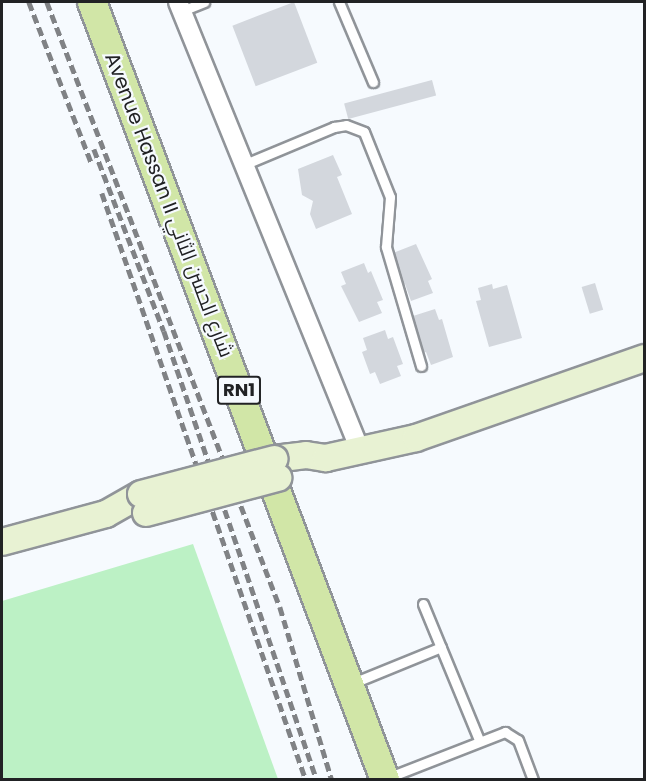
<!DOCTYPE html>
<meta charset="utf-8">
<style>
body{margin:0}
#map{position:relative;width:646px;height:781px;overflow:hidden;background:#f6fafe;font-family:Poppins,Cairo,sans-serif}
div>[style]{position:absolute}
.green>*{inset:0;background:#bcf1c5}
.building>*{inset:0;background:#d3d7dd;transform-origin:0 0}
.roads{filter:drop-shadow(2px 0 #909499) drop-shadow(-2px 0 #909499) drop-shadow(0 2px #909499) drop-shadow(0 -2px #909499)}
.service>*{height:9px;margin:-4.5px;padding:0 4.5px;transform-origin:4.5px;border-radius:4.5px;background:#fff}
.minor>*{height:18px;margin:-9px;padding:0 9px;transform-origin:9px;border-radius:9px;background:#fff}
.secondary>*{height:26px;margin:-13px;padding:0 13px;transform-origin:13px;border-radius:13px;background:#e8f2d3}
.primary>*{height:28px;margin:-14px;padding:0 14px;transform-origin:14px;border-radius:14px;background:#d1e6a7}
.rail>*{height:4.5px;margin-top:-2.25px;transform-origin:0;background:repeating-linear-gradient(90deg,#808285 0 9px,transparent 0 13.5px)}
.bridges{filter:drop-shadow(2px 0 #909499) drop-shadow(-2px 0 #909499) drop-shadow(0 2px #909499) drop-shadow(0 -2px #909499)}
.secondary-bridge>*{height:26px;margin:-13px;padding:0 13px;transform-origin:13px;border-radius:13px;background:#e8f2d3}
span{translate:-50% -50%;white-space:nowrap;text-align:center;line-height:1.15;-webkit-text-stroke:4.5px #f6fafe;paint-order:stroke}
.shield-label span{padding:2px 4px;background:#f6fafe;border:2px solid;border-radius:4px;-webkit-text-stroke-width:0}
.shield-label{font-size:18px;color:#212224;font-weight:700}
.street-label{font-size:20px;color:#212224}
.frame{position:absolute;inset:0;border:3px solid #212224;pointer-events:none}
</style>
<div id="map">
<div class="green">
<i style="clip-path:polygon(193px 544px,278px 779px,2px 779px,2px 601px)"></i>
</div>
<div class="building">
<i style="left:294px;top:2px;width:65px;height:66px;rotate:69deg"></i>
<i style="left:432px;top:80px;width:16px;height:91px;rotate:75deg"></i>
<i style="clip-path:polygon(333px 155px,342px 175px,337px 177px,352px 214px,316px 229px,310px 214px,313px 201px,302px 195px,298px 169px)"></i>
<i style="clip-path:polygon(416px 244px,432px 279px,428px 281px,433px 293px,411px 301px,405px 284px,401px 286px,393px 253px)"></i>
<i style="clip-path:polygon(364px 263px,368px 273px,371px 271px,383px 300px,377px 302px,382px 313px,359px 322px,341px 286px,346px 284px,341px 272px)"></i>
<i style="left:595px;top:283px;width:28px;height:14px;rotate:73deg"></i>
<i style="clip-path:polygon(492px 284px,493px 289px,507px 285px,522px 338px,489px 347px,476px 301px,481px 300px,478px 288px)"></i>
<i style="clip-path:polygon(435px 309px,439px 320px,442px 319px,453px 357px,431px 365px,426px 352px,422px 353px,413px 316px)"></i>
<i style="clip-path:polygon(385px 330px,388px 339px,393px 337px,403px 364px,397px 366px,401px 376px,380px 384px,375px 372px,370px 374px,362px 352px,367px 350px,363px 338px)"></i>
</div>
<div class="roads">
<div class="service">
<i style="left:339px;top:2px;width:87px;rotate:67deg"></i>
<i style="left:182px;top:11px;width:24px;rotate:-22deg"></i>
<i style="left:243px;top:165px;width:99px;rotate:-22.7deg"></i>
<i style="left:334px;top:127px;width:12px;rotate:-9deg"></i>
<i style="left:346px;top:125px;width:19px;rotate:21deg"></i>
<i style="left:364px;top:132px;width:70px;rotate:68.2deg"></i>
<i style="left:390px;top:197px;width:50px;rotate:94.6deg"></i>
<i style="left:386px;top:247px;width:124px;rotate:73.6deg"></i>
<i style="left:423px;top:604px;width:147px;rotate:67.6deg"></i>
<i style="left:353px;top:683px;width:95px;rotate:-22.2deg"></i>
<i style="left:387px;top:778px;width:127px;rotate:-21.3deg"></i>
<i style="left:505px;top:732px;width:15px;rotate:32deg"></i>
<i style="left:518px;top:740px;width:43px;rotate:69.4deg"></i>
</div>
<div class="minor">
<i style="left:178px;top:2px;width:484px;rotate:67.9deg"></i>
</div>
<div class="secondary">
<i style="left:274px;top:459px;width:32px;rotate:-7deg"></i>
<i style="left:306px;top:455px;width:20px;rotate:9deg"></i>
<i style="left:326px;top:458px;width:92px;rotate:-12.5deg"></i>
<i style="left:416px;top:438px;width:242px;rotate:-19.3deg"></i>
<i style="left:2px;top:542px;width:108px;rotate:-15.1deg"></i>
<i style="left:106px;top:514px;width:40px;rotate:-29.7deg"></i>
</div>
<div class="primary">
<i style="left:92px;top:2px;width:831px;rotate:69.36deg"></i>
</div>
</div>
<div class="rail">
<i style="left:29px;top:2px;width:172px;rotate:68.8deg"></i>
<i style="left:47px;top:2px;width:648px;rotate:68.94deg"></i>
<i style="left:280px;top:607px;width:181px;rotate:73.3deg"></i>
<i style="left:94px;top:149px;width:195px;rotate:69deg"></i>
<i style="left:164px;top:331px;width:474px;rotate:71.2deg"></i>
<i style="left:102px;top:193px;width:621px;rotate:70.84deg"></i>
</div>
<div class="bridges">
<div class="secondary-bridge">
<i style="left:141px;top:494px;width:138px;rotate:-14.7deg"></i>
<i style="left:146px;top:513px;width:137px;rotate:-14.9deg"></i>
</div>
</div>
<div class="shield-label">
<span style="left:239px;top:390px">RN1</span>
</div>
<div class="street-label">
<span style="left:169px;top:205px;rotate:69deg">Avenue Hassan II شارع الحسن الثاني</span>
</div>
<div class="frame"></div>
</div>
